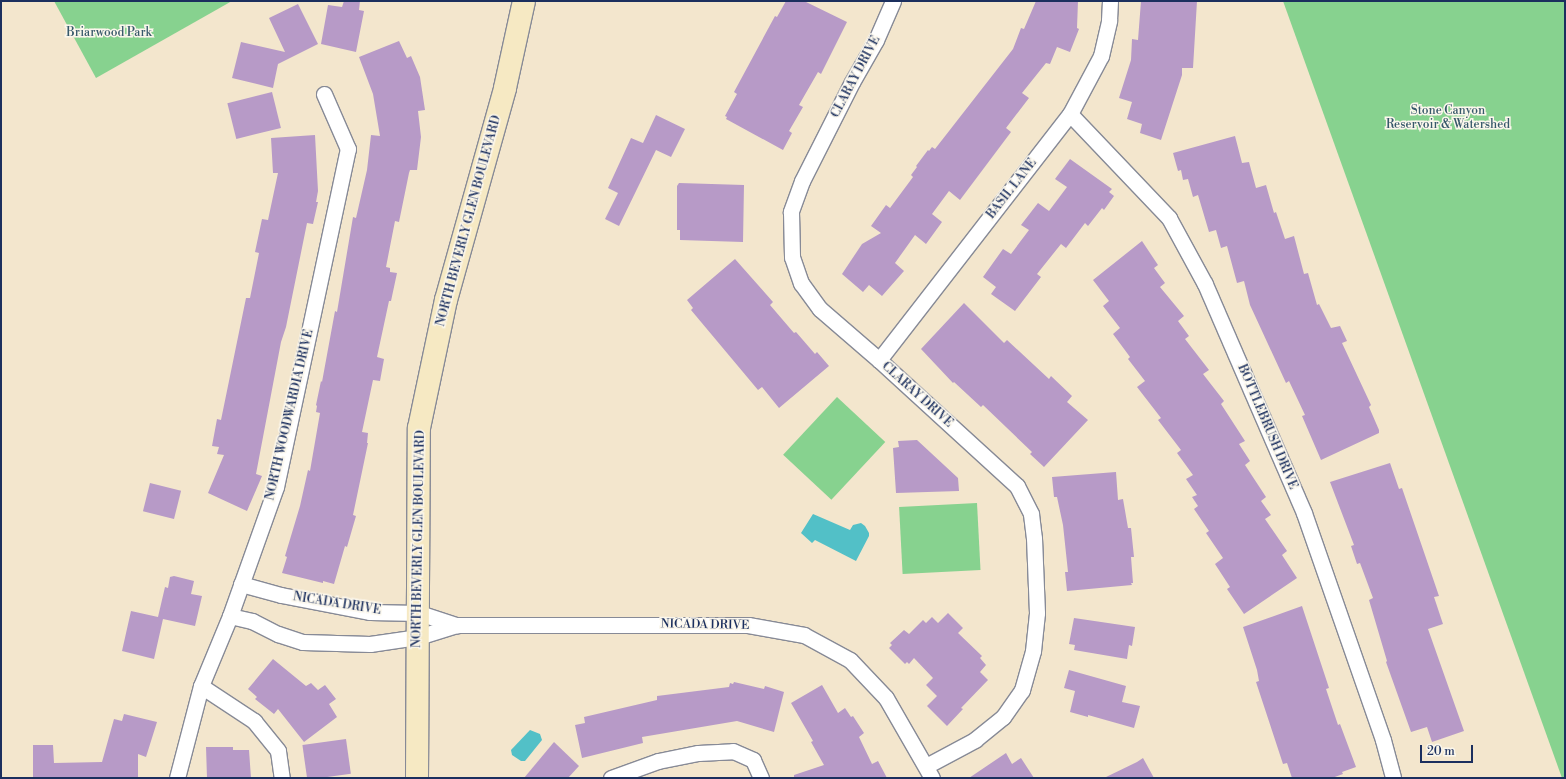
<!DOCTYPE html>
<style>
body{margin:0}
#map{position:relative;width:1566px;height:779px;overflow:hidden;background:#f3e6cd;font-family:"Libre Bodoni",serif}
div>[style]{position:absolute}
.green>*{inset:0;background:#87d28f;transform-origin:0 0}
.water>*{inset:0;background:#52c0c7}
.building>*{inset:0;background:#b79ac7;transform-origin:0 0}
.roads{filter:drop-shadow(1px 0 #878a96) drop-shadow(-1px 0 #878a96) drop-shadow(0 1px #878a96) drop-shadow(0 -1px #878a96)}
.street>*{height:15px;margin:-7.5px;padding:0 7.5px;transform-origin:7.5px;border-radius:7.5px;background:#fff}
.secondary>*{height:22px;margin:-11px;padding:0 11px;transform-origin:11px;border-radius:11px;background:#f6e9c3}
span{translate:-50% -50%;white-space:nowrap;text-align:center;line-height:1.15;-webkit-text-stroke:3px #fbf7ec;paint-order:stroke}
.park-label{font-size:12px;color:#36586a}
.street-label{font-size:12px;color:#1b2f5e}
.frame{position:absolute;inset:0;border:2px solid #1b2f5e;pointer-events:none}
.scale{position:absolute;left:1420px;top:745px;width:53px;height:18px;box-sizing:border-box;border:2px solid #1b2f5e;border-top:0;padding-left:5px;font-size:12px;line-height:14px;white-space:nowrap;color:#1b2f5e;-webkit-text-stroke:3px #fbf7ec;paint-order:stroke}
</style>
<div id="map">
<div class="green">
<i style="clip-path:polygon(54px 1px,232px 1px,96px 78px)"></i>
<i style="clip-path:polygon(1283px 1px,1565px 1px,1565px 778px,1562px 778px)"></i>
<i style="left:837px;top:397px;width:66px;height:79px;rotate:43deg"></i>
<i style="left:977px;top:503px;width:67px;height:78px;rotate:87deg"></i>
</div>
<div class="water">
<i style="clip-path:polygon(813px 514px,850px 530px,853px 525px,861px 523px,865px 526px,869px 533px,869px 536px,856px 561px,815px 540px,812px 543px,801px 533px)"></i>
<i style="clip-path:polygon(530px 730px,540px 734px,542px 740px,525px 761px,521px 761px,512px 755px,511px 750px)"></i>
</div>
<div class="building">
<i style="clip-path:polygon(344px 1px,360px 1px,359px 10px,364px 11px,356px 52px,321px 44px,328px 5px,342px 7px)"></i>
<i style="clip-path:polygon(786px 1px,804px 1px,847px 22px,821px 74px,818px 72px,799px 105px,803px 107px,789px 131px,792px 133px,783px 150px,726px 119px,727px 117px,725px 116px,737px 94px,734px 92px,775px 16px,777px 17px)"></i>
<i style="clip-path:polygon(1036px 1px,1078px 1px,1077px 28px,1079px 29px,1070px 52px,1057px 47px,1050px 64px,1046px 63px,1022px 93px,1029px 98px,1006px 128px,1011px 132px,960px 200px,949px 191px,932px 214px,942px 222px,926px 244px,915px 235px,895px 263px,904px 271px,882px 296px,869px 285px,863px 292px,842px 274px,862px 244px,881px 233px,871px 226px,886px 205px,890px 208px,913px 177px,911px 175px,917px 167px,916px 166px,928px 150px,929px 151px,932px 147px,935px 149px,1013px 49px,1021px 28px,1024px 29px)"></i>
<i style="clip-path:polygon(1141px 1px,1197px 1px,1193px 68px,1182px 68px,1182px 75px,1161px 140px,1140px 133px,1142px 124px,1127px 119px,1132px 102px,1119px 98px,1131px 60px,1132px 39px,1138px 40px)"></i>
<i style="clip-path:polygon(298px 4px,318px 44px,278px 64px,273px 88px,232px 78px,241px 42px,285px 52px,269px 18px)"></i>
<i style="clip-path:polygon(399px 41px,407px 58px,411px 56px,420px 77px,425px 110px,418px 111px,421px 137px,417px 170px,410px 170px,409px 173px,399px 222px,395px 221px,386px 267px,390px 268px,390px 272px,397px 273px,391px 301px,389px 301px,377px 357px,384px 359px,380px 381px,373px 380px,362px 432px,368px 433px,367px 443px,368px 443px,353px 515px,356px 516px,347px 547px,345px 546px,334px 584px,323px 581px,323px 583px,282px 573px,287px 557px,285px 556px,300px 506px,308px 470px,310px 471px,320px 413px,316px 412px,317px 406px,316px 405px,321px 381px,322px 382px,335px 311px,337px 312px,353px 217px,356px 218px,367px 170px,371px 135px,380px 136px,373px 94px,359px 57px)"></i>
<i style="left:272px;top:92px;width:37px;height:46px;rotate:76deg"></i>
<i style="clip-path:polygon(656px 115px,685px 129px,671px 157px,656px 150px,619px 226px,605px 219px,618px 193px,608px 188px,631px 138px,643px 143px)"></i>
<i style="clip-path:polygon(315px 135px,318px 191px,316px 202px,318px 202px,313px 224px,307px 223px,286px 327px,281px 342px,256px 474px,262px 476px,247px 511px,208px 493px,224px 455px,217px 454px,219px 447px,212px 446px,217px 419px,221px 420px,246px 298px,250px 298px,259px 253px,255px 252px,262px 219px,268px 220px,278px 173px,273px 173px,271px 138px)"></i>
<i style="clip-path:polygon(1235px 136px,1242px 163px,1249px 162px,1256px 188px,1266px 185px,1274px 213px,1276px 212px,1285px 239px,1294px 236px,1304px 274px,1308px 273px,1317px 305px,1319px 304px,1331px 328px,1340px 326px,1347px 341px,1342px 343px,1371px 405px,1369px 407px,1379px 430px,1379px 433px,1321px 460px,1302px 416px,1305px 415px,1289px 381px,1286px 383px,1250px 305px,1244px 281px,1237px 283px,1227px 246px,1221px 248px,1216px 230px,1209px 232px,1198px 195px,1193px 197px,1188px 179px,1183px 180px,1181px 170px,1178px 171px,1173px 153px)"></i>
<i style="clip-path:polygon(1070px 159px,1112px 189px,1109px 192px,1114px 196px,1104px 210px,1102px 208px,1088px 226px,1085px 223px,1066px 248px,1061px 244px,1037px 274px,1041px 277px,1015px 311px,991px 294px,996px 287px,983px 277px,1003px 249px,1011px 254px,1029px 230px,1021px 225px,1038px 203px,1049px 211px,1067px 187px,1055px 179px)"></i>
<i style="clip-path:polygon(679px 183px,744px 185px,743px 242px,680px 240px,680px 230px,677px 230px,677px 186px)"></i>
<i style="clip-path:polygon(1142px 241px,1158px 265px,1154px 268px,1165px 283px,1160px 287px,1184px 316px,1178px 321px,1189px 336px,1185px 339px,1209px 370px,1203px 374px,1224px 401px,1221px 404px,1245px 441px,1239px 444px,1250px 461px,1245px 465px,1266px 497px,1261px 501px,1271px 515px,1265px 519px,1287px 551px,1282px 555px,1297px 578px,1244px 614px,1227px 589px,1230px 587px,1215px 564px,1223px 558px,1206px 533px,1209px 531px,1194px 509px,1198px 506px,1192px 497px,1197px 495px,1186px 479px,1193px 475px,1177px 453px,1181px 450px,1158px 420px,1161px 418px,1137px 387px,1145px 381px,1128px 359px,1130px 357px,1113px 334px,1120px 328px,1103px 306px,1109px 301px,1093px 280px)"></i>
<i style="clip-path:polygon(735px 259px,773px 302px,770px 305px,794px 333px,796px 332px,815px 354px,817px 352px,829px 366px,779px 408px,762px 387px,758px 390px,691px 310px,693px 308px,687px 300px)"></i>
<i style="clip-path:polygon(964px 303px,1004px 343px,1007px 340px,1049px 379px,1051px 376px,1072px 396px,1067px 402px,1088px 420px,1044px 467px,1030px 454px,1032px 452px,983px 405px,981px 407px,954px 382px,953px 383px,921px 349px)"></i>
<i style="clip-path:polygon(917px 440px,958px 478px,959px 491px,896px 493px,893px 448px,899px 447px,898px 441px)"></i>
<i style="clip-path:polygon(1390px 463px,1399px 489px,1402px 488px,1439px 596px,1434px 597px,1443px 624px,1428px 629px,1464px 731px,1432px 742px,1427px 727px,1411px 732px,1386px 662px,1387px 661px,1369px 600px,1373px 598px,1360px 563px,1357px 564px,1351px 546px,1354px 545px,1330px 482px)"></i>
<i style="clip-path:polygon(1116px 472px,1118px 500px,1123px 499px,1128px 528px,1131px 528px,1134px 557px,1131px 557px,1133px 583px,1131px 583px,1132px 585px,1067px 591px,1065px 572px,1068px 572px,1063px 525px,1057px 497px,1054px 497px,1052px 477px)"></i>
<i style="left:150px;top:483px;width:32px;height:29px;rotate:14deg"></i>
<i style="clip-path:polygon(174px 576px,194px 581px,191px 594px,202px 596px,195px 626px,163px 619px,154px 659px,122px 651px,131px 611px,158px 617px,165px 587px,168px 588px,170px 577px)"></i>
<i style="clip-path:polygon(1302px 606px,1329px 688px,1326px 689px,1338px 725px,1340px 724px,1356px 767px,1342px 772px,1343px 774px,1332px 778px,1292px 778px,1287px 763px,1283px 764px,1256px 682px,1259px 681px,1257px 670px,1243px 627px)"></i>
<i style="clip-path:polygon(948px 613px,963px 628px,958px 633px,982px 656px,980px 658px,986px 665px,980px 672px,988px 680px,961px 708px,963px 709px,947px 726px,927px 706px,937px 696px,926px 685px,933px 678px,914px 658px,909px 664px,907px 662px,905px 664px,889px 648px,892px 645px,890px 643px,904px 630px,909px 634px,923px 620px,926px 623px,932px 617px,938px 623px)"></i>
<i style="clip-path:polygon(1074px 618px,1135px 627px,1132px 646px,1129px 645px,1127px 659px,1074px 650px,1075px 645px,1069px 644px)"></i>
<i style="clip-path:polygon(273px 659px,306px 686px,311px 683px,318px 690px,325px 685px,336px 699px,329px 704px,337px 717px,304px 742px,278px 709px,274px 714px,255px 699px,257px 697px,248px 689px)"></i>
<i style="clip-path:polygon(1069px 670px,1126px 686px,1122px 702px,1140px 706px,1134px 728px,1088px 715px,1088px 717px,1070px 712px,1075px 691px,1064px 688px)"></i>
<i style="clip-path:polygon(734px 682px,764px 689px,765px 686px,784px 692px,774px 732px,737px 721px,642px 737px,643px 743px,582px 758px,575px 725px,585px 723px,584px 717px,657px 700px,657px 696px,729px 687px,730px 683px,733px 684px)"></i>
<i style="clip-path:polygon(822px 685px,838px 713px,845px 708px,851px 717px,853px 716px,864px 733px,859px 737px,872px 764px,878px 761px,887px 778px,794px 778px,794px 775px,824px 765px,811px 742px,813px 741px,791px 703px)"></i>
<i style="clip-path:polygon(124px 714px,157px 722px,146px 757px,138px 754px,138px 778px,33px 778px,33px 745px,53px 745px,54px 763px,102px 762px,114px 719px,122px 721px)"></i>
<i style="left:346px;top:739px;width:35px;height:44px;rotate:82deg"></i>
<i style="clip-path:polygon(554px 742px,579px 766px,568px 778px,524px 778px)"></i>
<i style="clip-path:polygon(206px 747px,233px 747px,233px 750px,249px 750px,251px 778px,207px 778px)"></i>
<i style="clip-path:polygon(1006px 753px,1012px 764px,1021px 758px,1034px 778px,969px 778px)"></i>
<i style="clip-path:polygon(1143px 758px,1154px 778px,1104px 778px,1137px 762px)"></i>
</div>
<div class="roads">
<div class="street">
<i style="left:893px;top:1px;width:43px;rotate:113.6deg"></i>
<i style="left:876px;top:40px;width:48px;rotate:119.7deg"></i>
<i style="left:852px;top:82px;width:111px;rotate:116.8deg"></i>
<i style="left:802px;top:181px;width:33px;rotate:110deg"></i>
<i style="left:791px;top:212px;width:45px;rotate:88.7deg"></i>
<i style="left:792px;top:257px;width:28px;rotate:71deg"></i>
<i style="left:801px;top:283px;width:32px;rotate:54deg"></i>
<i style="left:820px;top:309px;width:78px;rotate:40.8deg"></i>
<i style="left:879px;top:360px;width:187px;rotate:42.4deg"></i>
<i style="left:1017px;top:486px;width:31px;rotate:63deg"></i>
<i style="left:1031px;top:514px;width:24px;rotate:83deg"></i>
<i style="left:1034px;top:538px;width:75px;rotate:87.7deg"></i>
<i style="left:1037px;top:613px;width:38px;rotate:96deg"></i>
<i style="left:1033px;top:651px;width:41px;rotate:105.8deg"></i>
<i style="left:1022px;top:690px;width:33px;rotate:125deg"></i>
<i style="left:1003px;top:717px;width:36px;rotate:141deg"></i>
<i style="left:975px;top:740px;width:55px;rotate:152deg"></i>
<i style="left:1070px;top:114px;width:144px;rotate:46.4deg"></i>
<i style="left:1169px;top:218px;width:75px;rotate:61.4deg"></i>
<i style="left:1205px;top:284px;width:249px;rotate:66.6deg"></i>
<i style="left:1304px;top:513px;width:240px;rotate:70.8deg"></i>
<i style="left:1383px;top:740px;width:39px;rotate:75deg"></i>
<i style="left:879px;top:360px;width:311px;rotate:-52.2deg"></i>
<i style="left:1070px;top:114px;width:66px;rotate:-61.9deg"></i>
<i style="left:1101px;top:56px;width:37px;rotate:-77deg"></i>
<i style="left:1109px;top:20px;width:19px;rotate:-87deg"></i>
<i style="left:241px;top:584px;width:41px;rotate:15.4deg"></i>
<i style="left:281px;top:595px;width:91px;rotate:10.8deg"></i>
<i style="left:370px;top:612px;width:49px;rotate:1.2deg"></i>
<i style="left:419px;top:613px;width:40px;rotate:18deg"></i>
<i style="left:230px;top:616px;width:23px;rotate:13deg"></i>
<i style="left:252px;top:621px;width:29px;rotate:27deg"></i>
<i style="left:278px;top:634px;width:26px;rotate:18deg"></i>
<i style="left:303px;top:642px;width:67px;rotate:1.7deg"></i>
<i style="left:370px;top:644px;width:49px;rotate:-8.3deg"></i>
<i style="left:418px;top:637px;width:41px;rotate:-17.1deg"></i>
<i style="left:457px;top:625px;width:291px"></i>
<i style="left:748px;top:625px;width:57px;rotate:10.1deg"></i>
<i style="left:804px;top:635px;width:52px;rotate:28.5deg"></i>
<i style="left:850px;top:660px;width:52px;rotate:46.5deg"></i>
<i style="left:886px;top:698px;width:92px;rotate:60.1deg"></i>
<i style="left:201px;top:686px;width:64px;rotate:33.4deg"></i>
<i style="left:254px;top:721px;width:38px;rotate:51deg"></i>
<i style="left:278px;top:751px;width:27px;rotate:82deg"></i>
<i style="left:177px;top:778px;width:95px;rotate:-75.4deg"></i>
<i style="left:201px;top:686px;width:76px;rotate:-67.5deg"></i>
<i style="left:230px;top:616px;width:137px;rotate:-70.4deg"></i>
<i style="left:276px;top:487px;width:346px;rotate:-78deg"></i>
<i style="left:348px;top:149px;width:60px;rotate:-113.6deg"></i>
<i style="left:611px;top:778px;width:50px;rotate:-19.9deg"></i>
<i style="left:658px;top:761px;width:41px;rotate:-11.3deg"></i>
<i style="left:698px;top:753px;width:35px;rotate:-3deg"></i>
<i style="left:733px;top:751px;width:22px;rotate:24deg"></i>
<i style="left:753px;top:760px;width:20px;rotate:66deg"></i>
</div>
<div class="secondary">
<i style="left:417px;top:778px;width:350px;rotate:-89.7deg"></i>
<i style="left:419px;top:428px;width:131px;rotate:-78.1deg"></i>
<i style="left:446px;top:300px;width:220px;rotate:-74.4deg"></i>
<i style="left:505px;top:88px;width:89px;rotate:-77.7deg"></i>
</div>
</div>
<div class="park-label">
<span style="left:109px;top:33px">Briarwood Park</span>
<span style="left:1448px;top:118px">Stone Canyon<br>Reservoir &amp; Watershed</span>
</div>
<div class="street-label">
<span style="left:856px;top:77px;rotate:-62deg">CLARAY DRIVE</span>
<span style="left:1012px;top:189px;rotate:-52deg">BASIL LANE</span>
<span style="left:469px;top:221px;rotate:-75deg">NORTH BEVERLY GLEN BOULEVARD</span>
<span style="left:917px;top:395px;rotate:42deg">CLARAY DRIVE</span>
<span style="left:290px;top:415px;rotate:-77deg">NORTH WOODWARDIA DRIVE</span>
<span style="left:1267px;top:427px;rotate:67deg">BOTTLEBRUSH DRIVE</span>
<span style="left:419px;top:539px;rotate:-89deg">NORTH BEVERLY GLEN BOULEVARD</span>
<span style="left:337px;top:604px;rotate:9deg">NICADA DRIVE</span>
<span style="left:705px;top:625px;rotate:1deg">NICADA DRIVE</span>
</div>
<div class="frame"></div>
<div class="scale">20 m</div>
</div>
